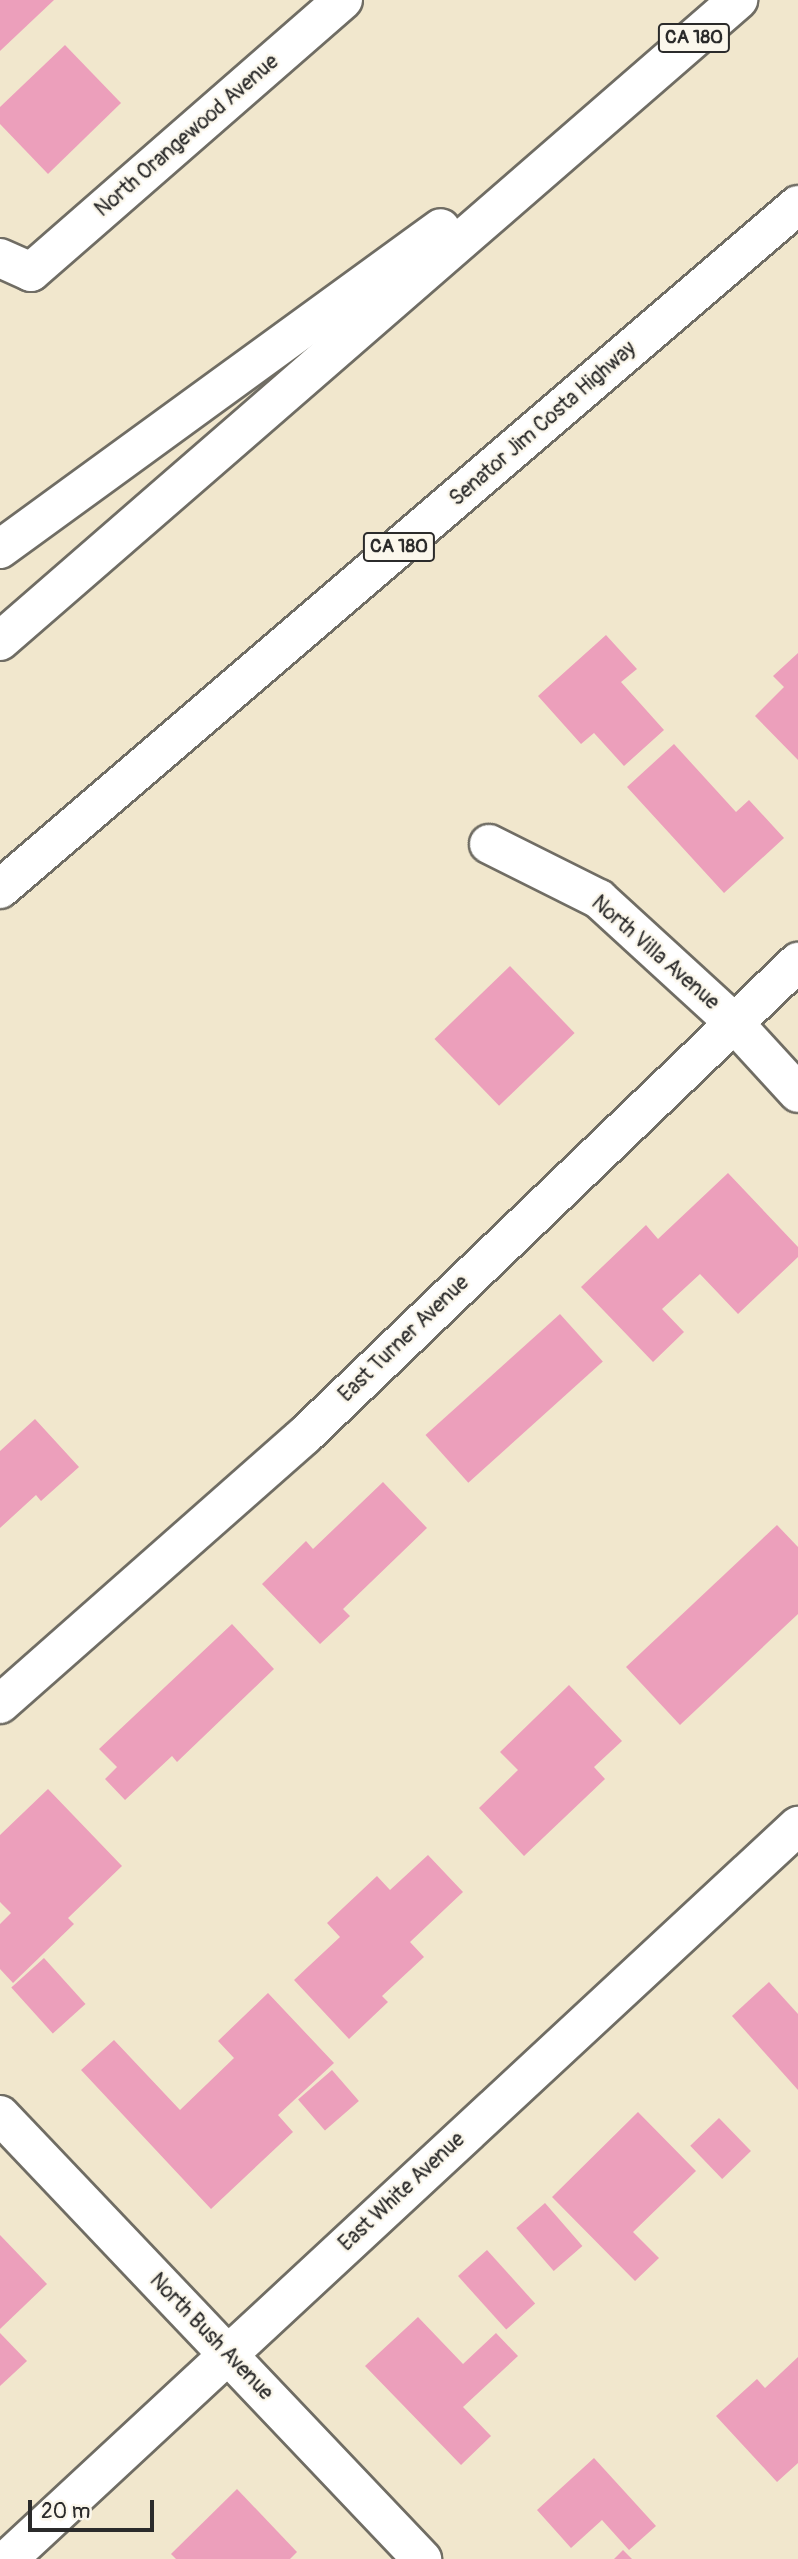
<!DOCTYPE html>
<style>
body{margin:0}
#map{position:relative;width:798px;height:2559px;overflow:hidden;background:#f1e7cd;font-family:Pangolin,sans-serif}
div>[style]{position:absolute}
.building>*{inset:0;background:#ec9fbb;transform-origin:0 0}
.roads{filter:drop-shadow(2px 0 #706d64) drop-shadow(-2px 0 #706d64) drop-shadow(0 2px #706d64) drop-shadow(0 -2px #706d64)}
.street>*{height:38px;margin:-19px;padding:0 19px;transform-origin:19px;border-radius:19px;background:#fff}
.highway>*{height:38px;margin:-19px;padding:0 19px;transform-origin:19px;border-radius:19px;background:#fff}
span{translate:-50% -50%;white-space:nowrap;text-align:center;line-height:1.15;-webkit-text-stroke:5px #fbf7ec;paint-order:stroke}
.shield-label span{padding:2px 5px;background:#fbf7ec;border:2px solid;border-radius:5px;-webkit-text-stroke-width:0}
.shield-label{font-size:19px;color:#2b2b2b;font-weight:700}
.street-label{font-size:21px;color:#2b2b2b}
.scale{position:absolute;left:28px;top:2500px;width:126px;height:32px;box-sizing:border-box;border:4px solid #2b2b2b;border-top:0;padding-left:9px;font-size:21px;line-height:24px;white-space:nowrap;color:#2b2b2b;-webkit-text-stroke:5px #fbf7ec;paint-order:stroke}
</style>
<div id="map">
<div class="building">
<i style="clip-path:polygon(0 0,54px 0,0 51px)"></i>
<i style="clip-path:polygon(65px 45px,121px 103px,48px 174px,0 124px,0 107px)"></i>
<i style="clip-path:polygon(606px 635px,637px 669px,621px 682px,664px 730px,624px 766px,594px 733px,581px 744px,538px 696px)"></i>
<i style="clip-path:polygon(798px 653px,798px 760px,755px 716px,784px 687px,773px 676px)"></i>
<i style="clip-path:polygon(674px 744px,736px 812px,749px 800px,784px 838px,724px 893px,627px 787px)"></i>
<i style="left:510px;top:966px;width:93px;height:105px;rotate:46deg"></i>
<i style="clip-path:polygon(728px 1173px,798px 1247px,798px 1257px,738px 1314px,700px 1274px,662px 1309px,684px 1332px,653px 1362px,581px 1287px,646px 1225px,658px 1239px)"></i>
<i style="left:560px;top:1314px;width:64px;height:181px;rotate:48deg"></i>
<i style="clip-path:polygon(35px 1419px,79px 1467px,41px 1501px,36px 1495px,0 1528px,0 1451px)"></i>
<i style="clip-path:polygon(383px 1482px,427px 1528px,343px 1609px,350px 1616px,320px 1644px,262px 1584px,306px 1541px,313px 1549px)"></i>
<i style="clip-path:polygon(777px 1525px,798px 1547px,798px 1614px,680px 1725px,626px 1667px)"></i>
<i style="clip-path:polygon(232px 1624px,274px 1669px,177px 1762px,172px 1756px,125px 1800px,105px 1779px,117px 1767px,99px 1749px)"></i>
<i style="clip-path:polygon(569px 1685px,622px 1741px,594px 1767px,605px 1779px,524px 1856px,479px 1808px,518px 1770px,500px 1752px)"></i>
<i style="clip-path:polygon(48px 1789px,122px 1866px,68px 1918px,74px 1924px,13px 1983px,0 1969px,0 1924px,11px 1913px,0 1902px,0 1835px)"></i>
<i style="clip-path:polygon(428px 1855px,463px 1892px,410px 1942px,424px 1957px,382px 1996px,388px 2002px,349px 2039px,294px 1980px,340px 1937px,327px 1923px,377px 1876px,390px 1890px)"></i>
<i style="left:44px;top:1958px;width:62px;height:44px;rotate:48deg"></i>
<i style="clip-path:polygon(769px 1982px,798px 2014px,798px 2090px,732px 2016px)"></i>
<i style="clip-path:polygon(268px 1993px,334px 2063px,278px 2115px,293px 2132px,211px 2209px,81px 2070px,114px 2040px,180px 2110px,234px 2058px,218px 2041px)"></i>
<i style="left:332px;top:2070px;width:41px;height:45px;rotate:49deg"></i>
<i style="clip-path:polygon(638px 2112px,696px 2171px,633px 2232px,659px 2258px,635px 2281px,552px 2197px)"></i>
<i style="left:719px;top:2118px;width:46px;height:40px;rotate:46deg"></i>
<i style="left:545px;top:2203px;width:57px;height:38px;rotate:49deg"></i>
<i style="clip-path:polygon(0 2235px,47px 2284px,0 2329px)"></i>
<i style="left:487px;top:2250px;width:72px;height:39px;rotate:48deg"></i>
<i style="clip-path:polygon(418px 2317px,463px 2364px,496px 2333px,518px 2356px,463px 2407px,491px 2436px,461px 2465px,365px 2366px)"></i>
<i style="clip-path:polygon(0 2333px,27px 2361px,0 2386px)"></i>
<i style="clip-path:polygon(798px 2357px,798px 2463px,777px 2482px,716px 2416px,757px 2379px,765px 2388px)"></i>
<i style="clip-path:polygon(594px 2458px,656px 2526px,629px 2550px,602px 2520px,571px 2548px,537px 2510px)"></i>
<i style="clip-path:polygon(237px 2489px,297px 2552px,290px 2559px,176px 2559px,171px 2554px)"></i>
<i style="clip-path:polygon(623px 2550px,632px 2559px,614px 2559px)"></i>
</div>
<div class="roads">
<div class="street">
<i style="left:0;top:258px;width:34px;rotate:24deg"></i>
<i style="left:31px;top:272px;width:414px;rotate:-41.1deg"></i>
<i style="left:489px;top:844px;width:123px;rotate:26.6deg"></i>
<i style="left:599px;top:899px;width:182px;rotate:42.5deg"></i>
<i style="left:733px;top:1022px;width:96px;rotate:47.5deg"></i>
<i style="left:0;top:1704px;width:405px;rotate:-41.4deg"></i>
<i style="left:304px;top:1436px;width:685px;rotate:-43.82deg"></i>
<i style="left:0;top:2115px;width:613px;rotate:46.46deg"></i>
<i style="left:8px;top:2559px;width:1078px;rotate:-42.86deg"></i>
</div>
<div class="highway">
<i style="left:0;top:549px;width:545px;rotate:-36.05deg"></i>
<i style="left:0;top:641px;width:978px;rotate:-40.98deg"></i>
<i style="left:0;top:889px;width:1051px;rotate:-40.6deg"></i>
</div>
</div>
<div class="shield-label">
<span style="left:694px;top:38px">CA 180</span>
<span style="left:399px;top:547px">CA 180</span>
</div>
<div class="street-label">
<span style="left:187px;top:136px;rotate:-41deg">North Orangewood Avenue</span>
<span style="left:543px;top:424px;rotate:-41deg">Senator Jim Costa Highway</span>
<span style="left:655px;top:953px;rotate:41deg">North Villa Avenue</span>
<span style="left:404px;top:1339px;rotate:-44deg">East Turner Avenue</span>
<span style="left:402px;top:2192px;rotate:-43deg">East White Avenue</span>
<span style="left:211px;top:2337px;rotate:46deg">North Bush Avenue</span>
</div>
<div class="scale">20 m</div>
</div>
